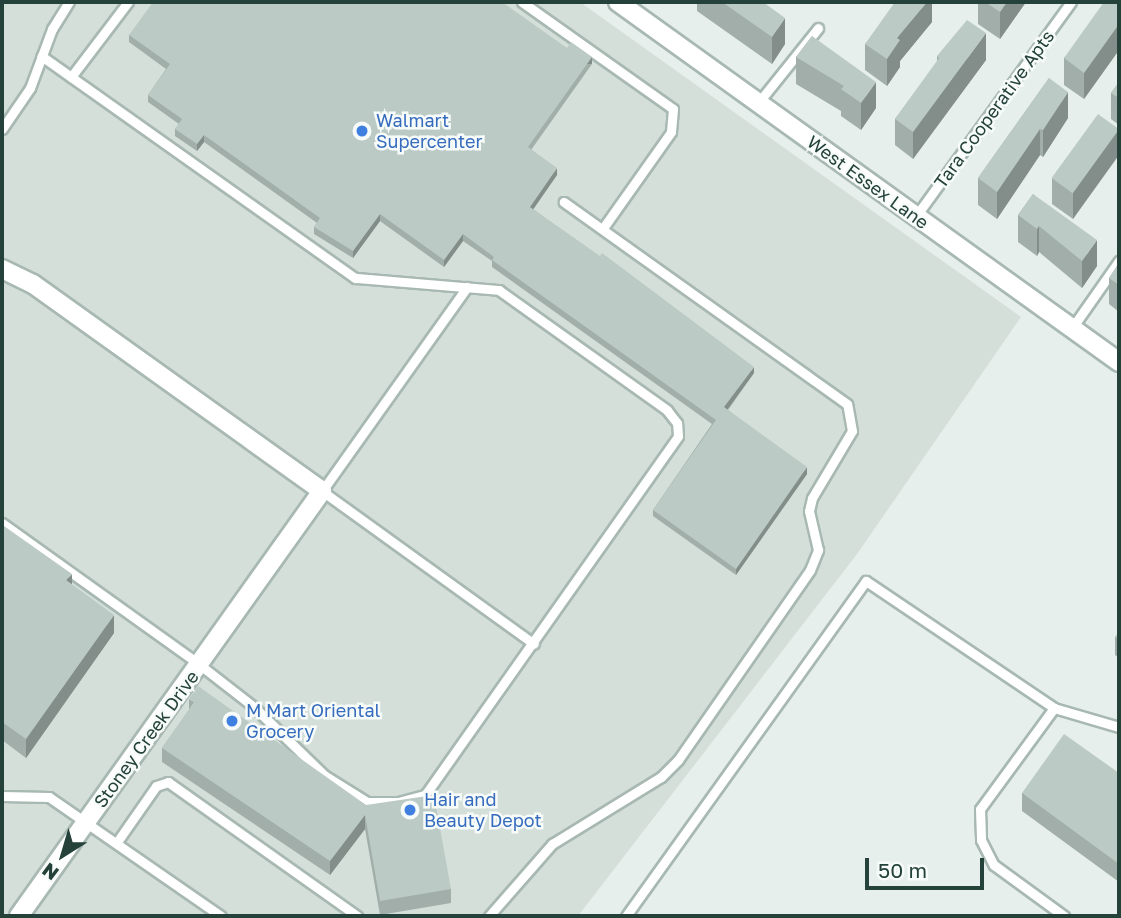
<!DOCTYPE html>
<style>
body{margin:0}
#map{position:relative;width:1121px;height:918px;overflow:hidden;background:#e6efeb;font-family:"Golos Text",sans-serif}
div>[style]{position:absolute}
.built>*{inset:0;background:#d4dfda}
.roads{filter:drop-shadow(2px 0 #a8b8b2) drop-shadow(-2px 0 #a8b8b2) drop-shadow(0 2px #a8b8b2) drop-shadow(0 -2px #a8b8b2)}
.lane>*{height:9px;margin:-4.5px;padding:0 4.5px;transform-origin:4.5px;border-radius:4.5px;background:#fff}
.street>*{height:18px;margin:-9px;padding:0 9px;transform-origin:9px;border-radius:9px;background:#fff}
.wall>*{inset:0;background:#a1aea9}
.shaded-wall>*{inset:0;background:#838d89;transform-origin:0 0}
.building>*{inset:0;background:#bbcac4;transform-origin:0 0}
.dots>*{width:19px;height:19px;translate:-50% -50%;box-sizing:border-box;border:4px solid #f7fbf9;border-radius:50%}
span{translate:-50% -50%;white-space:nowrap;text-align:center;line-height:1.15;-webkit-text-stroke:5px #f7fbf9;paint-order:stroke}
.street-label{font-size:18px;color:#24423a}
.shop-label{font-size:18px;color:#366cbe}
.left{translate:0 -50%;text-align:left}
.frame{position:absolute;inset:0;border:4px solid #24423a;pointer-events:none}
.north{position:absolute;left:28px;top:820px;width:70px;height:70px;-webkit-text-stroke:5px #f7fbf9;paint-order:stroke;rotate:217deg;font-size:19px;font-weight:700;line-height:28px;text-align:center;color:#24423a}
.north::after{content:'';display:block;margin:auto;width:24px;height:32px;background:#24423a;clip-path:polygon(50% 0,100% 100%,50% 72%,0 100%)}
.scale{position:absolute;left:865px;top:858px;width:119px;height:32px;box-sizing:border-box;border:4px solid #24423a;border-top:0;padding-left:9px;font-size:21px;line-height:24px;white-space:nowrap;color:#24423a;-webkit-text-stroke:5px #f7fbf9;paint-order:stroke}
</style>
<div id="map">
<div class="built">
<i style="clip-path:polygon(2px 2px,580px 2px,1021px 317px,857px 554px,578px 916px,2px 916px)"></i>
</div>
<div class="roads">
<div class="lane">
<i style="left:522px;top:2px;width:185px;rotate:35.3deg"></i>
<i style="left:673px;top:109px;width:23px;rotate:95deg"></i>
<i style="left:671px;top:132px;width:118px;rotate:125.3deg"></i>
<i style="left:71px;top:77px;width:94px;rotate:-52.8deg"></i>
<i style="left:758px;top:103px;width:96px;rotate:-51.3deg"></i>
<i style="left:2px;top:129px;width:50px;rotate:-55.7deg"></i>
<i style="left:30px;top:88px;width:63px;rotate:-69.6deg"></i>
<i style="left:52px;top:29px;width:32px;rotate:-58deg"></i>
<i style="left:916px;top:216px;width:264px;rotate:-54.1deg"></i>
<i style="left:467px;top:287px;width:250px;rotate:125.4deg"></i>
<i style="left:322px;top:491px;width:261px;rotate:35.8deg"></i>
<i style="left:1072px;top:328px;width:82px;rotate:-55deg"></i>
<i style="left:2px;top:523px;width:244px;rotate:35.6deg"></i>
<i style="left:200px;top:665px;width:68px;rotate:37.9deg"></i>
<i style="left:254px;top:707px;width:98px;rotate:44.2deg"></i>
<i style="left:324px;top:775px;width:51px;rotate:32.1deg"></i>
<i style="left:367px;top:802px;width:31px"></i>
<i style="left:398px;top:802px;width:28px;rotate:-15deg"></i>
<i style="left:425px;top:795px;width:439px;rotate:-54.8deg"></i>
<i style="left:678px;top:436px;width:13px;rotate:-94deg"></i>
<i style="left:677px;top:423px;width:16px;rotate:-128deg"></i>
<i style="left:667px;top:410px;width:206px;rotate:-144.5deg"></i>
<i style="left:499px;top:290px;width:144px;rotate:-175.2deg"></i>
<i style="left:355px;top:278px;width:384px;rotate:-144.7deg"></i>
<i style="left:1054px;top:708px;width:125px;rotate:126.2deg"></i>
<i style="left:980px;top:809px;width:31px;rotate:88deg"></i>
<i style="left:981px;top:840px;width:28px;rotate:63deg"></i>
<i style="left:994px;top:865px;width:87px;rotate:36.1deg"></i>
<i style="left:2px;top:796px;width:47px;rotate:1.2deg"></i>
<i style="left:49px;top:797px;width:209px;rotate:34.7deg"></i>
<i style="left:117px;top:842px;width:68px;rotate:-55.1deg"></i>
<i style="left:156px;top:786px;width:13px;rotate:-18deg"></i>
<i style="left:168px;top:782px;width:232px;rotate:35.3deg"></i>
<i style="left:489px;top:916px;width:96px;rotate:-48.8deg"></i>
<i style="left:552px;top:844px;width:128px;rotate:-31.6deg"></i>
<i style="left:661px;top:777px;width:24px;rotate:-45deg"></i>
<i style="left:678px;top:760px;width:231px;rotate:-55.2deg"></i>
<i style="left:810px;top:570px;width:22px;rotate:-68deg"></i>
<i style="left:818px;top:550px;width:40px;rotate:-103deg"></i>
<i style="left:809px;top:511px;width:13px;rotate:-77deg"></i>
<i style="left:812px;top:498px;width:78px;rotate:-59.2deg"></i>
<i style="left:852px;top:431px;width:27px;rotate:-100deg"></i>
<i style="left:847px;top:404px;width:348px;rotate:-144.5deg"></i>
<i style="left:626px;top:916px;width:412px;rotate:-54.4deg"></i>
<i style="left:866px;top:581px;width:227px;rotate:34deg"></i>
<i style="left:1054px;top:708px;width:68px;rotate:16.3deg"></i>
</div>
<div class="street">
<i style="left:618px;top:2px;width:617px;rotate:35.7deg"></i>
<i style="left:2px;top:269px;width:34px;rotate:26deg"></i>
<i style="left:33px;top:284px;width:355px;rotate:35.6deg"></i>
<i style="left:322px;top:491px;width:522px;rotate:125.49deg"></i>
</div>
</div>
<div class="wall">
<i style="clip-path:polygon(697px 2px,763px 2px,785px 44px,772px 64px,697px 11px)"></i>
<i style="clip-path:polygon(932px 2px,932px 22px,900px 61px,900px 67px,887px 86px,865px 70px,865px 44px)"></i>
<i style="clip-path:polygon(978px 2px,1026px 2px,1000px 39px,978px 24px)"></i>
<i style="clip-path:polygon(1119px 2px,1119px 50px,1084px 99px,1064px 85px,1064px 58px)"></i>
<i style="clip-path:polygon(129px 35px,567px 48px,592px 64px,531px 150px,557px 175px,533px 209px,754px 373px,728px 410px,807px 474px,736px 575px,653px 516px,653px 510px,712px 424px,492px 267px,492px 261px,463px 241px,444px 267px,380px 221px,353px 258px,314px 234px,314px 227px,317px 223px,204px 142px,197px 151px,175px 136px,175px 129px,179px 124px,148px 102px,148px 95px,166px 69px,129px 42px)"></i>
<i style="clip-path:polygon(812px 36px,876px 108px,861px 130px,841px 116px,841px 111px,796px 84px,796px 57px)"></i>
<i style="clip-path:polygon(937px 56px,986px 60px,913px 159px,895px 145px,895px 119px,937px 62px)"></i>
<i style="clip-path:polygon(1049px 78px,1068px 118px,1043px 157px,1040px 155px,997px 219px,978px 205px,978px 178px)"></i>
<i style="clip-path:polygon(1119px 82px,1119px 125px,1111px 119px,1111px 93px)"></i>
<i style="clip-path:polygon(1119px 128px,1073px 219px,1052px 204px,1052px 178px)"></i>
<i style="clip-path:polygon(1033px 194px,1097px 266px,1082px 288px,1039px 252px,1037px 256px,1018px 242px,1018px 215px)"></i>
<i style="clip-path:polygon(1119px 263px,1119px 312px,1109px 304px,1109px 278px)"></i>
<i style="clip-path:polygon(2px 529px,72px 585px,114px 633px,26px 758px,2px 740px)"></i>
<i style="clip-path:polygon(1119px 632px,1119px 658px,1115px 655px,1115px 637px)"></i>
<i style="clip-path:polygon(189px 699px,366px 805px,451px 889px,451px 903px,380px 915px,365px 829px,330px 875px,162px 762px,162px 748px,189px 710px)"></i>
<i style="clip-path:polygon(1119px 773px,1119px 882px,1022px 811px,1022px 793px)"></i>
</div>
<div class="shaded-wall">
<i style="clip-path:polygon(927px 2px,932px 2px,932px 22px,900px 61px,900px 67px,887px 86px,887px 59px,897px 38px)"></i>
<i style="clip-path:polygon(1007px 2px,1026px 2px,1000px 39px,1000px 12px)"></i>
<i style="clip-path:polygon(785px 18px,785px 44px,772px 64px,772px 37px)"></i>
<i style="clip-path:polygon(1119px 24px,1119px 50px,1084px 99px,1084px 73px)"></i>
<i style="clip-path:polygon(986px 33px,986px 60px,913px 159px,913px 132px)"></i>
<i style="left:592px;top:57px;width:7px;height:110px;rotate:90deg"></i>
<i style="clip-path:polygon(876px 82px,876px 108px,861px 130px,861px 103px)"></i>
<i style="clip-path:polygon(1068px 92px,1068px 118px,1043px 157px,1043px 130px)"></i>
<i style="clip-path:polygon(1040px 129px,1040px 155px,997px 219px,997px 192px)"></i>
<i style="clip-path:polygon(1119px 129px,1119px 155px,1073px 219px,1073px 193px)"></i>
<i style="clip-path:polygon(204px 135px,204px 142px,197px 151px,197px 144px)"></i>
<i style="clip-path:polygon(557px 168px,557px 175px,530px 214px,530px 207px)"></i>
<i style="clip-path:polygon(380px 214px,380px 221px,353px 258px,353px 251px)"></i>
<i style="clip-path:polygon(1039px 226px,1039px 252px,1037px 256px,1037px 229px)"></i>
<i style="clip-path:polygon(463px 234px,463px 241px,444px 267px,444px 260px)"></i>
<i style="clip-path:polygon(1097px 240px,1097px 266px,1082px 288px,1082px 261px)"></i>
<i style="clip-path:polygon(754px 367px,754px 373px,724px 414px,724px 407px)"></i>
<i style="clip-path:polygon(807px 467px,807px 474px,736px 575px,736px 569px)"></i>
<i style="clip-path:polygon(72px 574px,72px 592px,66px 580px)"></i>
<i style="clip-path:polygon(114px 615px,114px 633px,26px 758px,26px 739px)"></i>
<i style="clip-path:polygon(365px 815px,365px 829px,330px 875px,330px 861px)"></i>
</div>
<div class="building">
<i style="clip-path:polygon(153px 2px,502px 2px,567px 48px,571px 42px,592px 57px,528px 147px,557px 168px,530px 207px,600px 256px,602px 253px,754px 367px,724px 407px,807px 467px,736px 569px,653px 510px,716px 420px,492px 260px,494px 257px,463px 234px,444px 260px,380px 214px,353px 251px,314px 227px,320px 218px,204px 135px,197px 144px,175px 129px,182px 119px,148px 95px,170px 64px,129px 35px)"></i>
<i style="clip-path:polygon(722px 2px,763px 2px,785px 18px,772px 37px)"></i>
<i style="clip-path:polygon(895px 2px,927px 2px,897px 38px,900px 40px,887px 59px,865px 44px)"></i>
<i style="clip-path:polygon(985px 2px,1007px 2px,1000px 12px)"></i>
<i style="clip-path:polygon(1104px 2px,1119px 2px,1119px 24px,1084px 73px,1064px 58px)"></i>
<i style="clip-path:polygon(967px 20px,986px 33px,913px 132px,895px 119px,939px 58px,937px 56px)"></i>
<i style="clip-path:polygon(812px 36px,876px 82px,861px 103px,841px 89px,844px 86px,796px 57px)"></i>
<i style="clip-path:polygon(1049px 78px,1068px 92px,1043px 130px,1040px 129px,997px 192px,978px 178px)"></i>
<i style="clip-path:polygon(1119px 82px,1119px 98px,1111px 93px)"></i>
<i style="left:1098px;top:114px;width:26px;height:79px;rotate:36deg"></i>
<i style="clip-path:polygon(1033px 194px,1097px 240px,1082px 261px,1039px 226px,1037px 229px,1018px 215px)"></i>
<i style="clip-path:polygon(1119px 263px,1119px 285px,1109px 278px)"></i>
<i style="clip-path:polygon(4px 526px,72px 574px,66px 580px,114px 615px,26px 739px,2px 722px,2px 529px)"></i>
<i style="clip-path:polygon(1119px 632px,1119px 640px,1115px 637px)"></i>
<i style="clip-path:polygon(198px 686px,366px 805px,434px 795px,451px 889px,380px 901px,365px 815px,330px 861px,162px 748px,194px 702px,189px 699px)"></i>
<i style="clip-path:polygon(1064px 734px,1119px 773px,1119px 864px,1022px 793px)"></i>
</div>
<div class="dots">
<i style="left:362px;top:131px;background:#3f7fe0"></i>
<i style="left:232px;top:721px;background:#3f7fe0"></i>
<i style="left:410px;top:810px;background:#3f7fe0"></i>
</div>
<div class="street-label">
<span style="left:994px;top:109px;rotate:-54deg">Tara Cooperative Apts</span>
<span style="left:868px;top:182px;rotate:36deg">West Essex Lane</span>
<span style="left:146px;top:739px;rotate:-54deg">Stoney Creek Drive</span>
</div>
<div class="shop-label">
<span class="left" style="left:376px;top:131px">Walmart<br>Supercenter</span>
<span class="left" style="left:246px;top:721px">M Mart Oriental<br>Grocery</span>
<span class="left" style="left:424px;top:810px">Hair and<br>Beauty Depot</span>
</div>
<div class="frame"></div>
<div class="north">N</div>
<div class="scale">50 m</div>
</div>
